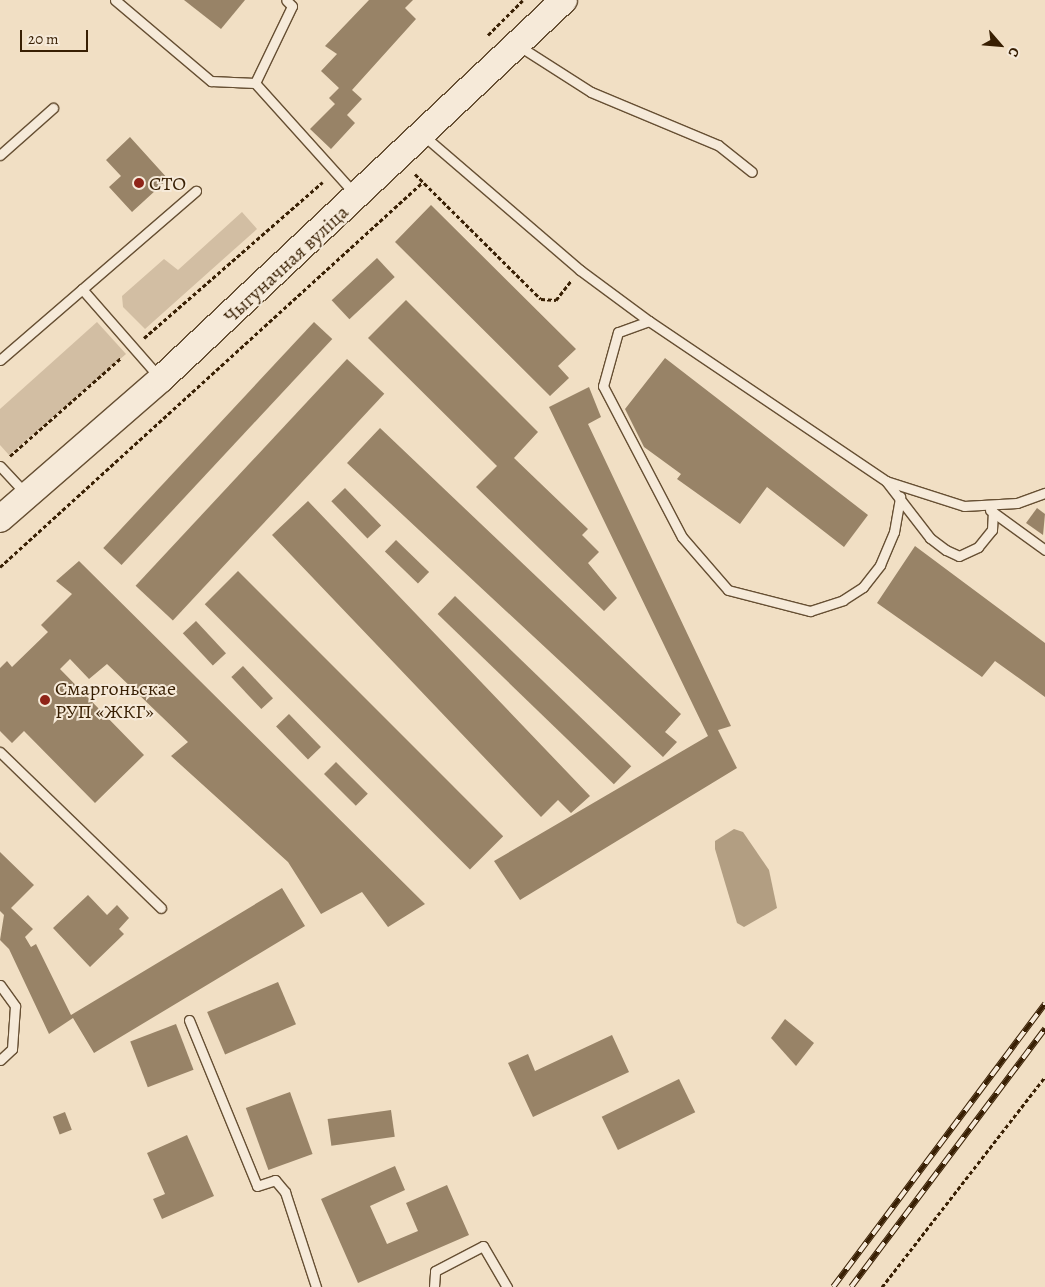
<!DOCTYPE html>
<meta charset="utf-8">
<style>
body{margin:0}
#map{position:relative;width:1045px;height:1287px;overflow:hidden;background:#f1dfc4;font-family:Alegreya,serif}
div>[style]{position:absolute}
.green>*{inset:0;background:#d2bea3}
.water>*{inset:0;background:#b29e82}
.building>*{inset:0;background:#988367;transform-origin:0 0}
.path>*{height:3px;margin-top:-1.5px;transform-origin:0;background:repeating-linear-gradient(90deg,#381f03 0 4px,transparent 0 6.5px)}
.roads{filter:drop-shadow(1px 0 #664f33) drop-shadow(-1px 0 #664f33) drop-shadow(0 1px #664f33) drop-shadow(0 -1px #664f33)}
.lane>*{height:9px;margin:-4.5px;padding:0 4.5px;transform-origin:4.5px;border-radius:4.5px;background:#f6ead9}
.secondary>*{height:26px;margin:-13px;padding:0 13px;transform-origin:13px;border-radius:13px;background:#f6ead9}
.rail>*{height:5.5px;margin-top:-2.75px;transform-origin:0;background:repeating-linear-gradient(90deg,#f6ead9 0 11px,#381f03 0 22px);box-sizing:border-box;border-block:1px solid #381f03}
.dots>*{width:14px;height:14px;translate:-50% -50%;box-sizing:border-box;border:2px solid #f6ead9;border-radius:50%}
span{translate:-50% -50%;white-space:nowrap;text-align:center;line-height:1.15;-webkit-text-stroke:4px #f6ead9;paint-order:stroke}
.poi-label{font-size:20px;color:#381f03}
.left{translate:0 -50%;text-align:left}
.street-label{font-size:20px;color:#381f03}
.north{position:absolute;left:975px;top:20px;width:50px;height:50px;-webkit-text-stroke:4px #f6ead9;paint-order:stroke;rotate:117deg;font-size:14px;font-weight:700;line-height:20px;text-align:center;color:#381f03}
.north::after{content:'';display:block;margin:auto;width:18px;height:22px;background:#381f03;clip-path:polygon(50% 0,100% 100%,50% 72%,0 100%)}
.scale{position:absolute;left:20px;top:30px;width:68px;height:22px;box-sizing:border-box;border:2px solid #381f03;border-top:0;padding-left:6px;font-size:15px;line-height:18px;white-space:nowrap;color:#381f03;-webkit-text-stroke:4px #f6ead9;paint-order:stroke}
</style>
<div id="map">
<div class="green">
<i style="clip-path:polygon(242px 212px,257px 229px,145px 329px,123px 307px,122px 296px,164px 259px,178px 270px)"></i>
<i style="clip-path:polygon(97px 322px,126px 354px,9px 455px,0 445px,0 409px)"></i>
</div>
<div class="water">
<i style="clip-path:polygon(734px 829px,743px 832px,769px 870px,777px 908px,744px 927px,737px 923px,715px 849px,715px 841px)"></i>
</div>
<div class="building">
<i style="clip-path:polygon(184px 0,245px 0,221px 29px)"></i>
<i style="clip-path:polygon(369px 0,413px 0,405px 8px,416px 19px,352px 90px,362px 99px,347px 115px,355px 123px,331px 149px,310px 129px,335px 104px,329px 98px,339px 88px,321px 71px,337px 54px,325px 46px)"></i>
<i style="clip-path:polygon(130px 137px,168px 179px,132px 212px,109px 187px,121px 176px,106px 160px)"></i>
<i style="clip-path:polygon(431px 205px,576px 349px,558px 366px,569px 378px,550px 396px,395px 242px)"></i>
<i style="left:377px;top:258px;width:26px;height:62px;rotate:47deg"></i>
<i style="clip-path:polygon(406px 300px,538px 432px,514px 458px,588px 529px,582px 535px,599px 552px,588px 563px,617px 598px,604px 611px,476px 487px,497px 466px,368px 338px)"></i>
<i style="left:314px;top:322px;width:25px;height:309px;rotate:43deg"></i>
<i style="clip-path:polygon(665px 358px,868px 515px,844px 547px,767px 487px,740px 524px,677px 479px,681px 474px,644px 447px,625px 409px)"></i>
<i style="left:347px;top:359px;width:51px;height:310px;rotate:43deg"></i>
<i style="clip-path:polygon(589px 387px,601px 417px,588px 424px,731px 726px,718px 730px,737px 768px,520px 900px,494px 861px,708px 736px,549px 407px)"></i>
<i style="clip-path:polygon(380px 428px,681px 714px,665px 732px,677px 742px,663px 757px,347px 463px)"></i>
<i style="left:345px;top:488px;width:52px;height:19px;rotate:46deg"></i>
<i style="clip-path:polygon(308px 501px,590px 796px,571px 813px,558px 800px,541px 817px,272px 535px)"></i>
<i style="clip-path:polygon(1037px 508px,1045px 514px,1043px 535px,1026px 523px)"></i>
<i style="left:396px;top:540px;width:46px;height:16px;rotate:44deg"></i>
<i style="clip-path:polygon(915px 546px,1045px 643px,1045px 697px,995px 661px,982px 677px,877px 603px)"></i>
<i style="clip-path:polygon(79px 561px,425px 904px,388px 927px,362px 892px,321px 914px,288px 862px,171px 756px,188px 742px,107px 664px,89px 679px,70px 659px,60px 669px,144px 755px,95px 803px,24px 731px,12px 743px,0 731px,0 668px,7px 661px,12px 667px,48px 632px,41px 625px,72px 594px,56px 581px)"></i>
<i style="left:238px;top:571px;width:375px;height:47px;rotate:45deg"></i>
<i style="left:455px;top:596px;width:245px;height:25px;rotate:44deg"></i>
<i style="left:196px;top:621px;width:44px;height:18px;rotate:47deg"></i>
<i style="left:243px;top:666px;width:44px;height:16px;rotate:47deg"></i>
<i style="left:289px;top:714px;width:46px;height:18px;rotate:46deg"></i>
<i style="left:336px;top:762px;width:45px;height:17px;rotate:45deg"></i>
<i style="clip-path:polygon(0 852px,34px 885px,11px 908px,33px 929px,25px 937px,31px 947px,36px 944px,71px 1015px,282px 888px,305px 926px,94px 1053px,73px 1018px,49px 1034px,9px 949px,0 940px,4px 915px,0 911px)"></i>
<i style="clip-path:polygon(88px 895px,107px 915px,117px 905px,129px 918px,119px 929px,124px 934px,90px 967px,53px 928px)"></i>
<i style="left:278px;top:982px;width:46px;height:77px;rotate:67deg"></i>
<i style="clip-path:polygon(785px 1019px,814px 1043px,796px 1066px,771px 1038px)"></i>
<i style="left:176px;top:1024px;width:49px;height:49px;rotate:69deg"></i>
<i style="clip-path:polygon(612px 1035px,629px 1072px,533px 1117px,508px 1063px,528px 1054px,535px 1071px)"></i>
<i style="left:679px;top:1079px;width:37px;height:86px;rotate:64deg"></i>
<i style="left:290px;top:1092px;width:66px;height:47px;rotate:70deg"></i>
<i style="left:391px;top:1110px;width:27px;height:64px;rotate:82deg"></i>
<i style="left:65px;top:1112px;width:19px;height:13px;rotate:69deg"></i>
<i style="clip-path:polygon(187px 1135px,214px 1196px,162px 1219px,153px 1199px,165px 1194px,147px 1153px)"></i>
<i style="clip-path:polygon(395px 1166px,405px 1190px,370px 1206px,387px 1244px,418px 1231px,406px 1203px,447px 1185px,469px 1235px,358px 1283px,321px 1199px)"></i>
</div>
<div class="path">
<i style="left:488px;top:35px;width:49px;rotate:-45deg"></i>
<i style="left:415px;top:174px;width:177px;rotate:44.8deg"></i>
<i style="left:541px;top:299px;width:15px;rotate:4deg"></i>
<i style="left:556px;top:300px;width:24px;rotate:-52deg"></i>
<i style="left:144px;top:338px;width:237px;rotate:-41.1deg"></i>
<i style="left:10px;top:456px;width:149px;rotate:-41.5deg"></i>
<i style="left:0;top:567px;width:572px;rotate:-42.31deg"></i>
<i style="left:882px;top:1287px;width:266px;rotate:-52.2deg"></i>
</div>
<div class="roads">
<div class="lane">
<i style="left:115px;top:0;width:126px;rotate:40.2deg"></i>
<i style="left:211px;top:81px;width:44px;rotate:2.6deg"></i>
<i style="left:255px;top:83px;width:148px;rotate:48deg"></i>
<i style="left:519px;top:46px;width:85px;rotate:32.6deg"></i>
<i style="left:591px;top:92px;width:138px;rotate:22.7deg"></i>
<i style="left:718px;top:145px;width:43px;rotate:38.5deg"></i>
<i style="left:255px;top:83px;width:85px;rotate:-64.3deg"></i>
<i style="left:292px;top:6px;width:8px;rotate:-135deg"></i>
<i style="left:423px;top:135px;width:207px;rotate:40.7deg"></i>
<i style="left:580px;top:270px;width:86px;rotate:36.5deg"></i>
<i style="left:649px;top:321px;width:286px;rotate:34deg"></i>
<i style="left:886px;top:481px;width:72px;rotate:52.3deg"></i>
<i style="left:930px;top:538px;width:20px;rotate:37deg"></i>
<i style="left:946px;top:550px;width:14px;rotate:25deg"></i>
<i style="left:959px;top:556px;width:21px;rotate:-25deg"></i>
<i style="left:978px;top:547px;width:22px;rotate:-51deg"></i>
<i style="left:992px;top:530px;width:18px;rotate:-87deg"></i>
<i style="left:0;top:155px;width:71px;rotate:-41.6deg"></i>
<i style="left:82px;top:289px;width:117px;rotate:48.8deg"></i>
<i style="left:649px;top:321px;width:33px;rotate:160deg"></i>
<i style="left:618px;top:332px;width:56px;rotate:105.5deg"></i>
<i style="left:603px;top:386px;width:170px;rotate:62.4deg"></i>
<i style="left:682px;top:537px;width:70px;rotate:49deg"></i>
<i style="left:728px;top:590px;width:85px;rotate:14.4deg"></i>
<i style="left:810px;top:611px;width:35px;rotate:-18deg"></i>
<i style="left:843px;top:600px;width:24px;rotate:-33deg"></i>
<i style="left:863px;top:587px;width:28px;rotate:-52deg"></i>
<i style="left:880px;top:565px;width:36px;rotate:-67deg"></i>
<i style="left:894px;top:532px;width:36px;rotate:-80deg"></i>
<i style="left:0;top:360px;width:259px;rotate:-40.8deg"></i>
<i style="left:0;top:466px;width:37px;rotate:47deg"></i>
<i style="left:886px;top:481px;width:82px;rotate:17.8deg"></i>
<i style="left:964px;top:506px;width:53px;rotate:-3.2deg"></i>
<i style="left:1017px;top:503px;width:30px;rotate:-20deg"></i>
<i style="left:990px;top:510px;width:68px;rotate:36deg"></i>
<i style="left:0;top:752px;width:224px;rotate:44.1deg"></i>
<i style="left:0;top:985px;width:26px;rotate:54deg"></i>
<i style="left:15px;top:1006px;width:43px;rotate:94deg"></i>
<i style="left:12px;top:1049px;width:16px;rotate:137deg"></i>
<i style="left:189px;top:1020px;width:179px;rotate:67.7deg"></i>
<i style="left:257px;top:1186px;width:19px;rotate:-18deg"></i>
<i style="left:275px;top:1180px;width:16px;rotate:50deg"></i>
<i style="left:285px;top:1192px;width:100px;rotate:71.9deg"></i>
<i style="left:434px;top:1287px;width:16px;rotate:-86deg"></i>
<i style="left:435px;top:1271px;width:54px;rotate:-27.5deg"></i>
<i style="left:483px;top:1246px;width:48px;rotate:59.7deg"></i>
</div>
<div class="secondary">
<i style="left:0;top:519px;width:213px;rotate:-41deg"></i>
<i style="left:161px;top:379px;width:553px;rotate:-43.24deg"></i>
</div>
</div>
<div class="rail">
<i style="left:833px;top:1287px;width:354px;rotate:-53.2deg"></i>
<i style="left:851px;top:1287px;width:323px;rotate:-53.1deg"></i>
</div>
<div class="dots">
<i style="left:139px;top:183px;background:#8f2418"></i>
<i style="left:45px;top:700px;background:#8f2418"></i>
</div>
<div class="poi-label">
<span class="left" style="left:149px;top:183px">СТО</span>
<span class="left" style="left:55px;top:700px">Смаргоньскае<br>РУП «ЖКГ»</span>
</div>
<div class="street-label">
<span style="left:286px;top:264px;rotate:-43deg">Чыгуначная вуліца</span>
</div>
<div class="north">С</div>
<div class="scale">20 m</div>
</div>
